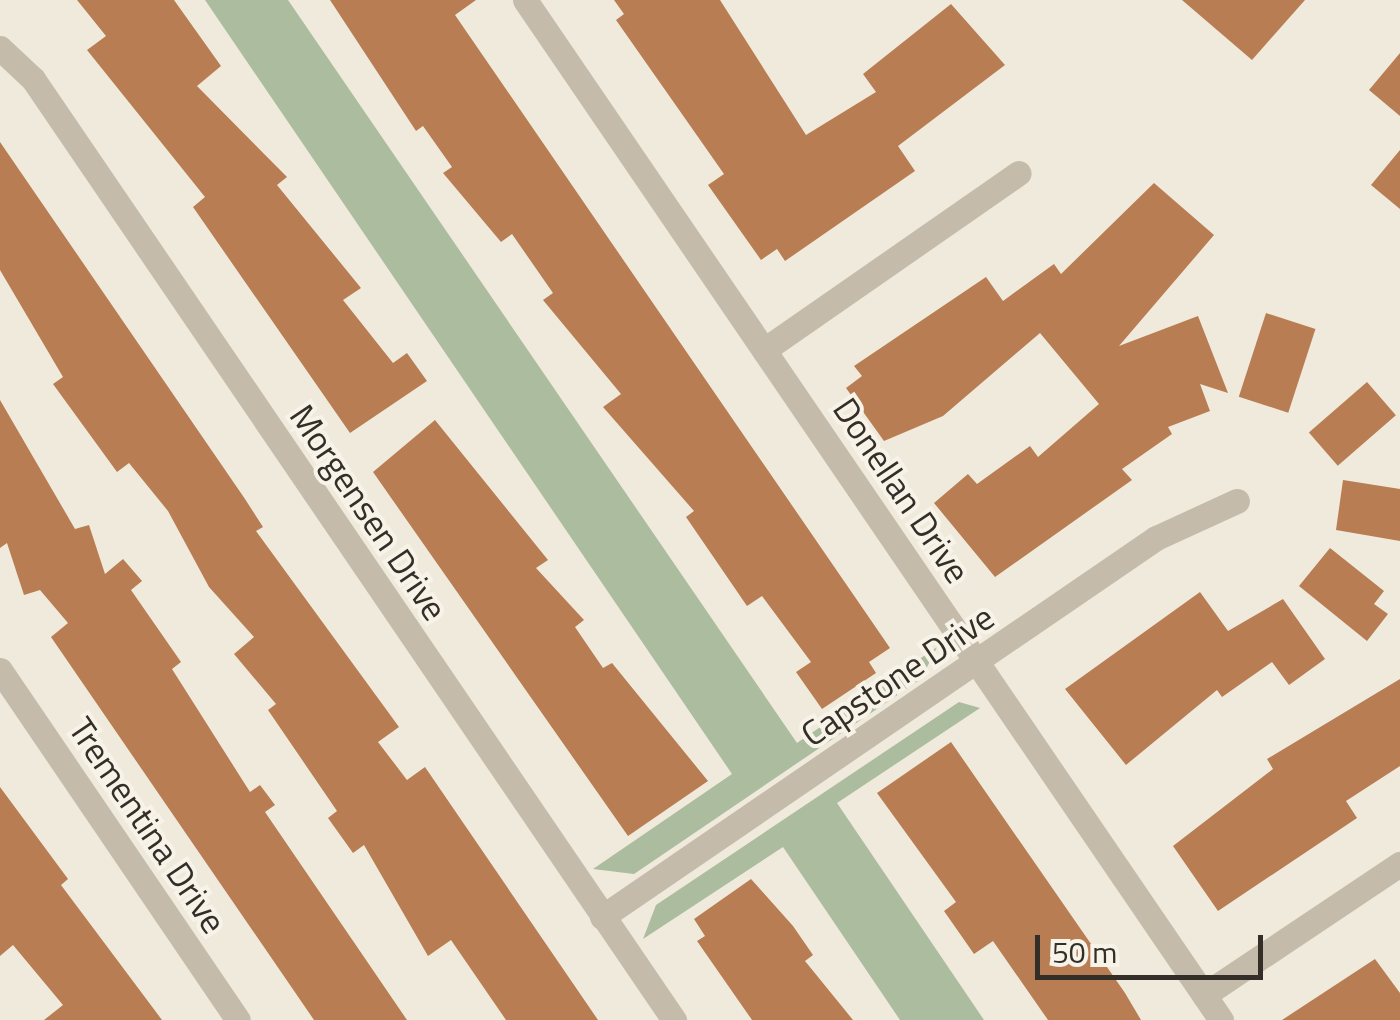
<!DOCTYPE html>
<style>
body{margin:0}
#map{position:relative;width:1400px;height:1020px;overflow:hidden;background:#efeadc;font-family:"Titillium Web",sans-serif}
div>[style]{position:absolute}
.green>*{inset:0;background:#acbc9e}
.building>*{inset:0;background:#b87d52;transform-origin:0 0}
.minor>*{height:25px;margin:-12.5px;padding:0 12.5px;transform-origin:12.5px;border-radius:12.5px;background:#c5bbaa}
span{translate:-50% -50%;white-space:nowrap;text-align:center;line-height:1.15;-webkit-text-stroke:8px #f7f3e8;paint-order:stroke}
.street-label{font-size:35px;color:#342e28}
.scale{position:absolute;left:1035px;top:935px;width:228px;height:45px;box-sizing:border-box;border:5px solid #342e28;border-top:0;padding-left:12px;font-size:30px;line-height:35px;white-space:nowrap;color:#342e28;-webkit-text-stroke:8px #f7f3e8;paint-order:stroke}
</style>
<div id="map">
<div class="green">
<i style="clip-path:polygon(205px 0,288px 0,797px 743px,937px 647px,921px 679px,634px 874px,593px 869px,732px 774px)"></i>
<i style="clip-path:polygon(959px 702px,980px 708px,837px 803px,984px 1020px,900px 1020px,783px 847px,643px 939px,656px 905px)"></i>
</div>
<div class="building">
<i style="clip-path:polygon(77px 0,174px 0,221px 66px,197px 86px,287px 177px,277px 185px,361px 288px,343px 300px,393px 363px,407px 353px,427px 381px,350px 433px,193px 207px,205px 197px,87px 50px,106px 36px)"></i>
<i style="clip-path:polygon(330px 0,476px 0,455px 15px,890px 648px,869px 662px,876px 673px,822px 709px,796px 672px,811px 662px,762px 596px,747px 606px,686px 517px,694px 511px,603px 407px,621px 394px,543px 300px,553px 293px,512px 234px,501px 242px,443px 173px,452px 167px,423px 126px,416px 131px)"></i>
<i style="clip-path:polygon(614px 0,720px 0,806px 135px,876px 92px,863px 74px,951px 4px,1005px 65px,898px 146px,915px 171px,785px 261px,777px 249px,761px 260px,708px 185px,724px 174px,616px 20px,624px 14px)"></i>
<i style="clip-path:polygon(1182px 0,1305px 0,1252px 60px)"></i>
<i style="clip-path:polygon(1400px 53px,1400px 116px,1369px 90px)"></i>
<i style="clip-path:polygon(0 142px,245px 499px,263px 527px,256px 531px,399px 727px,378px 742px,407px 780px,425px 767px,598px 1020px,506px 1020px,451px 940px,428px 956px,364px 845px,353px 853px,328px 818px,337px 811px,268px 710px,276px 704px,234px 654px,254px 637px,209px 587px,168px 511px,129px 463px,117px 472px,53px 384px,63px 377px,0 270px)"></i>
<i style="clip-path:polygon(1400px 150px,1400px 209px,1371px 185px)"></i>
<i style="clip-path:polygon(1154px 183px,1214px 235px,1119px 346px,1198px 316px,1228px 393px,1200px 384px,1210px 411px,1168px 427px,1172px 434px,1122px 469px,1132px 480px,995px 577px,934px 503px,968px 474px,977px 484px,1030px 446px,1038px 457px,1099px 404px,1040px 333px,943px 416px,884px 441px,846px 388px,862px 376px,854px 366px,986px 277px,1003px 301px,1054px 264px,1061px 274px)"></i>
<i style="left:1266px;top:313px;width:52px;height:88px;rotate:18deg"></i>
<i style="left:1367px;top:382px;width:44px;height:77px;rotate:49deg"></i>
<i style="clip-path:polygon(0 400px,75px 529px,89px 525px,105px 574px,123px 559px,142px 581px,131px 590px,181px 662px,172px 669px,250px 792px,260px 785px,275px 805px,265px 812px,407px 1020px,314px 1020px,51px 637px,68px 623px,40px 590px,24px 595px,7px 543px,0 548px)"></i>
<i style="clip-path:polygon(435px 420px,548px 560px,536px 568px,584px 620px,575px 627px,603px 668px,612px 663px,708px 781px,628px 836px,373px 472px)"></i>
<i style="clip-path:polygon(1343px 480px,1400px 489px,1400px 541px,1336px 530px)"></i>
<i style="clip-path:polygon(1330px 548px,1384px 591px,1374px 604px,1388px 614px,1367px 641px,1299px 586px)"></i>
<i style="clip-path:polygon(1200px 592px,1228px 631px,1283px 599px,1325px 659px,1289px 685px,1272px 662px,1222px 697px,1217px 690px,1126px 765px,1065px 689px)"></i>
<i style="clip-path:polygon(1400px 679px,1400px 766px,1346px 801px,1357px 818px,1218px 911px,1173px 846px,1273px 769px,1267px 759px)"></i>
<i style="clip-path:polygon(951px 742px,1125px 993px,1141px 1020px,1048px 1020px,993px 941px,974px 954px,944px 911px,956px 902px,877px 793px)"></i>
<i style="clip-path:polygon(0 787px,68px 879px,61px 885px,162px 1020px,44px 1020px,63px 1005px,13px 945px,0 956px)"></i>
<i style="clip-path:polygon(751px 879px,793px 926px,813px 955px,805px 961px,853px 1020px,752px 1020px,697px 941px,705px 936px,694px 919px)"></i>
<i style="clip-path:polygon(1375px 959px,1400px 993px,1400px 1020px,1282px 1020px)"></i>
</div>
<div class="minor">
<i style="left:525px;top:0;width:1235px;rotate:55.69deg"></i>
<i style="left:0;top:48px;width:45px;rotate:43.2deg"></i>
<i style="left:33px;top:79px;width:1139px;rotate:55.74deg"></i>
<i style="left:764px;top:350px;width:310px;rotate:-34.8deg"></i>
<i style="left:0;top:670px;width:423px;rotate:55.8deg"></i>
<i style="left:602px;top:917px;width:671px;rotate:-34.38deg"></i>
<i style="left:1156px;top:538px;width:89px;rotate:-24.6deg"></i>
<i style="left:1204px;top:995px;width:236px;rotate:-33.8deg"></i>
</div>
<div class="street-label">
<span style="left:902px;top:490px;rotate:56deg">Donellan Drive</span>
<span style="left:369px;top:512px;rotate:56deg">Morgensen Drive</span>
<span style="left:897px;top:675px;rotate:-34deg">Capstone Drive</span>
<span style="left:148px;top:825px;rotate:56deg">Trementina Drive</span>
</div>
<div class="scale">50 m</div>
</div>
